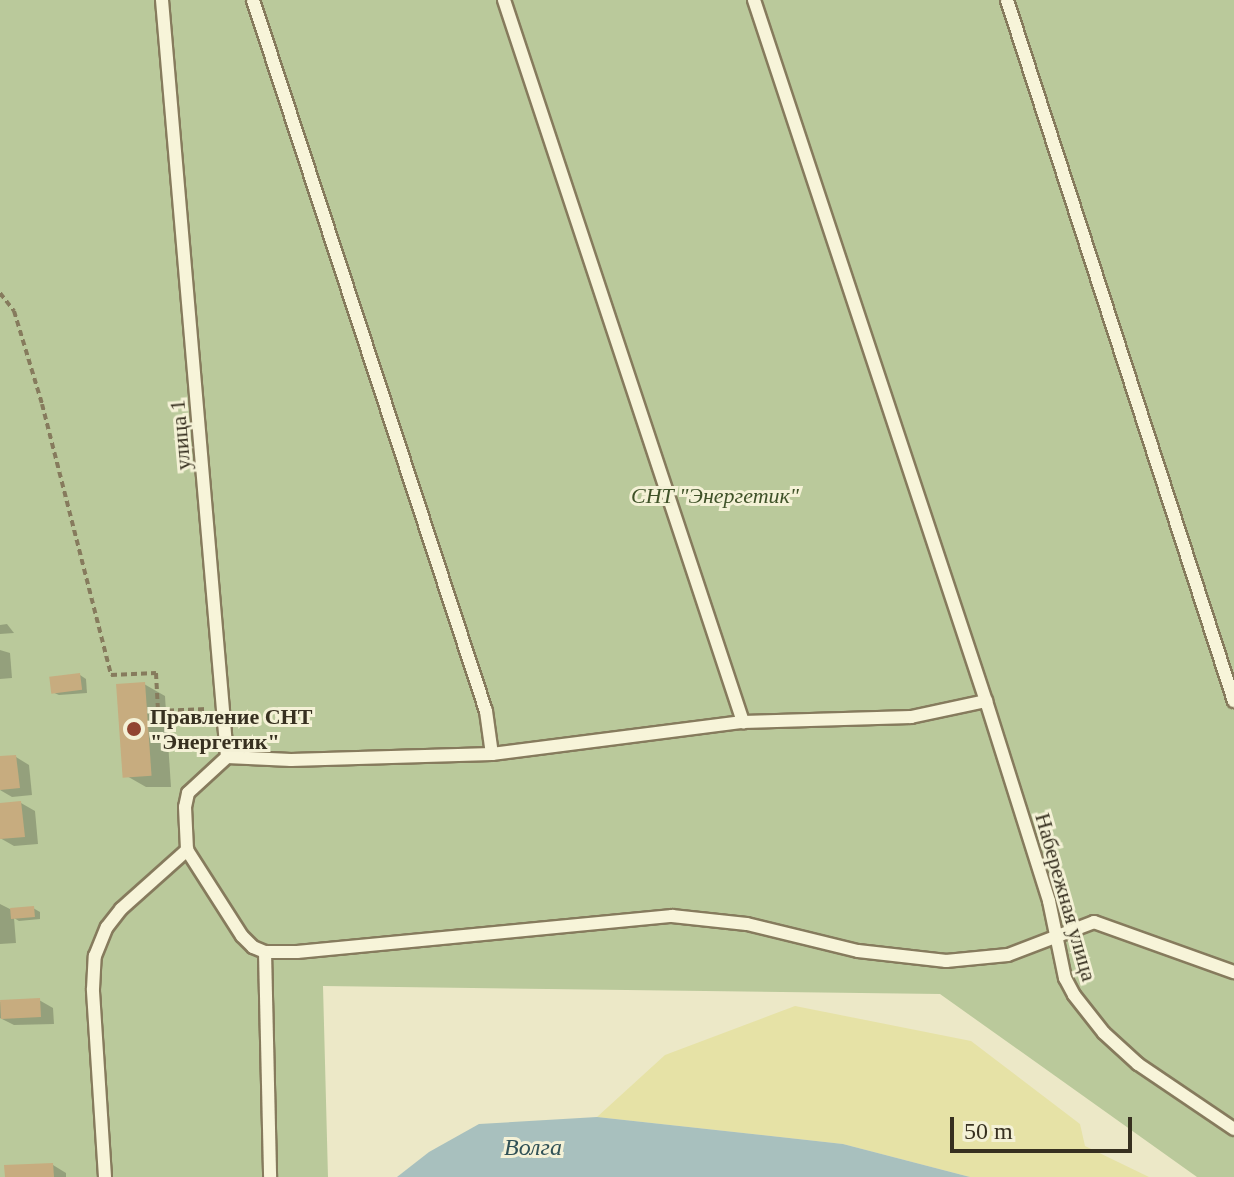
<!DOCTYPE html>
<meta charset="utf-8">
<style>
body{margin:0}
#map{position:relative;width:1234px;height:1177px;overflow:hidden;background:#ece8c7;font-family:"Times New Roman",serif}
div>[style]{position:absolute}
.green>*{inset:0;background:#bac99b}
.sand>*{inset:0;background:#e6e2a6}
.water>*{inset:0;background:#a8c0be}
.shadow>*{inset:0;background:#0003}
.building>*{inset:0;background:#c7ac7f;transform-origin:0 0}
.path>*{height:4px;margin-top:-2px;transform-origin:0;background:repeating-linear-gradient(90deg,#867b5d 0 6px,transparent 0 10px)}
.roads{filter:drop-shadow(2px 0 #867b5d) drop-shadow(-2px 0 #867b5d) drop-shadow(0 2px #867b5d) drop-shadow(0 -2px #867b5d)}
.lane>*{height:12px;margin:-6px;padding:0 6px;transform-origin:6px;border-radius:6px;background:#f7f4d9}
.dots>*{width:22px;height:22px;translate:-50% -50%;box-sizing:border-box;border:4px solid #f4f1d6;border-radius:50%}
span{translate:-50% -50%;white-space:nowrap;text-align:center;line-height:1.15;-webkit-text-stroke:6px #f4f1d6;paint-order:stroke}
.street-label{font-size:22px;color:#373020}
.park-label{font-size:22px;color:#3f5228;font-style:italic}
.poi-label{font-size:22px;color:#373020;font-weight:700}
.left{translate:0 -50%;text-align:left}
.water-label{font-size:24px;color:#305156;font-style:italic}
.scale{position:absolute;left:950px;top:1117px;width:182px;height:36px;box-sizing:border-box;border:4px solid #373020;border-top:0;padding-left:10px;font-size:24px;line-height:28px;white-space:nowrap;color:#373020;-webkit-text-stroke:6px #f4f1d6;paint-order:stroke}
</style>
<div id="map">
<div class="green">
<i style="clip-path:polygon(0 0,1234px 0,1234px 1177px,1197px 1177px,940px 994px,323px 986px,328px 1177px,0 1177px)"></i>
</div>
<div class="sand">
<i style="clip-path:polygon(795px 1006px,971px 1041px,1080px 1124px,1085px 1146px,1149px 1177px,970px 1177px,843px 1144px,597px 1117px,665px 1055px)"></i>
</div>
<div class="water">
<i style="clip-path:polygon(597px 1117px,843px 1144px,970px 1177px,397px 1177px,429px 1152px,479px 1124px)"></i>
</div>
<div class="shadow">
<i style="clip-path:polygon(7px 624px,14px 633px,0 634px,0 625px)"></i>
<i style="clip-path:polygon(0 650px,10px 653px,12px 678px,0 679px)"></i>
<i style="clip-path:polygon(80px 675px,86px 679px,87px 693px,59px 695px,52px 692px)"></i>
<i style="clip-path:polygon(144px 684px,165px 696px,171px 787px,146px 787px,125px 775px)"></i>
<i style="clip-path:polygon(16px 757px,29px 765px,32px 795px,12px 797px,0 790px,0 758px)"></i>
<i style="clip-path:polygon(21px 803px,35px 811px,38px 844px,14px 846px,0 838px,0 805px)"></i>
<i style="clip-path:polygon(0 904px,12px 910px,33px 908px,40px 912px,40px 919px,19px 921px,14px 918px,16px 943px,0 944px)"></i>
<i style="clip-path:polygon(39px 1000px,53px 1008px,54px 1024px,14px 1025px,0 1018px,0 1002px)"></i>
<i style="clip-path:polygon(53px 1165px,66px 1173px,66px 1177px,7px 1177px)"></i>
</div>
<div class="building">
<i style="left:80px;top:673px;width:17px;height:31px;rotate:83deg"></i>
<i style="left:145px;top:682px;width:94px;height:29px;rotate:86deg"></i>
<i style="clip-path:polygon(16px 755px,20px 788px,0 790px,0 756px)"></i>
<i style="clip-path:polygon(21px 801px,25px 837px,0 839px,0 803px)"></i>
<i style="left:34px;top:906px;width:11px;height:24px;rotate:85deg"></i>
<i style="left:40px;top:998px;width:19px;height:40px;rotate:87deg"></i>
<i style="clip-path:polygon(53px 1163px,54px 1177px,5px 1177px,4px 1165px)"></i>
</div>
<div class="path">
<i style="left:0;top:293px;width:23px;rotate:52deg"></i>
<i style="left:14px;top:311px;width:97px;rotate:73.2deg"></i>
<i style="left:42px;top:404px;width:280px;rotate:75.7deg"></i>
<i style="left:111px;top:675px;width:45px;rotate:-2.5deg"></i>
<i style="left:156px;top:673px;width:38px;rotate:87deg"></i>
<i style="left:158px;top:711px;width:49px;rotate:-2.3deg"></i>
</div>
<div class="roads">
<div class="lane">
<i style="left:162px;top:0;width:760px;rotate:85.09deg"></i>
<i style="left:253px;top:0;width:748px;rotate:71.86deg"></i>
<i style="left:486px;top:711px;width:43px;rotate:82.1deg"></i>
<i style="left:504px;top:0;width:761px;rotate:71.68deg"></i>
<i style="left:754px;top:0;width:738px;rotate:71.69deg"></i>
<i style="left:986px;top:701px;width:210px;rotate:72.5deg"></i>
<i style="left:1049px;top:901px;width:79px;rotate:78.3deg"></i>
<i style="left:1065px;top:978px;width:19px;rotate:62deg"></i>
<i style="left:1074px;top:995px;width:48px;rotate:51.7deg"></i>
<i style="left:1104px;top:1033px;width:46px;rotate:42.4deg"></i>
<i style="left:1138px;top:1064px;width:116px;rotate:34.1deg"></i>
<i style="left:1007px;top:0;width:737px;rotate:72.06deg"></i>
<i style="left:227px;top:757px;width:53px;rotate:137.3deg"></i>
<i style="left:188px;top:793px;width:14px;rotate:102deg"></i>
<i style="left:185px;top:807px;width:43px;rotate:87.3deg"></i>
<i style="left:187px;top:850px;width:102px;rotate:57.4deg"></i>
<i style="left:242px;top:936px;width:16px;rotate:45deg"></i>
<i style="left:253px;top:947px;width:13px;rotate:23deg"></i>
<i style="left:265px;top:952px;width:32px"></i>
<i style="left:297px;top:952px;width:377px;rotate:-5.5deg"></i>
<i style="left:672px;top:916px;width:75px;rotate:6.1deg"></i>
<i style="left:747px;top:924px;width:114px;rotate:13.7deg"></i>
<i style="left:858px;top:951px;width:89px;rotate:6.5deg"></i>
<i style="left:946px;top:961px;width:62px;rotate:-5.5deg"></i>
<i style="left:1008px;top:955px;width:92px;rotate:-21deg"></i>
<i style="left:1094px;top:922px;width:149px;rotate:19.7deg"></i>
<i style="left:227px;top:757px;width:64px;rotate:2.7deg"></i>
<i style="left:291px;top:760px;width:201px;rotate:-1.7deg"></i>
<i style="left:492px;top:754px;width:253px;rotate:-7.3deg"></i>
<i style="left:743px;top:722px;width:168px;rotate:-1.7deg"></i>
<i style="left:911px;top:717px;width:77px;rotate:-12deg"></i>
<i style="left:265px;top:952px;width:225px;rotate:88.7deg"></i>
<i style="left:105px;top:1177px;width:188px;rotate:-93.7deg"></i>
<i style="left:93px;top:989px;width:33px;rotate:-87deg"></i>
<i style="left:95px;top:956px;width:31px;rotate:-68deg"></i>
<i style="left:107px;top:927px;width:23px;rotate:-52deg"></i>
<i style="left:121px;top:909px;width:89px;rotate:-41.8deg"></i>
</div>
</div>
<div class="dots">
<i style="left:134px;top:729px;background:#914431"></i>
</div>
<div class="street-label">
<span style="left:180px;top:435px;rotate:-95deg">улица 1</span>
<span style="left:1066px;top:897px;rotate:74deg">Набережная улица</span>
</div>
<div class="park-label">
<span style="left:715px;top:496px">СНТ "Энергетик"</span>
</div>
<div class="poi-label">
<span class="left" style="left:150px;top:729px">Правление СНТ<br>"Энергетик"</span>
</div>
<div class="water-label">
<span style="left:533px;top:1148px">Волга</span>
</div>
<div class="scale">50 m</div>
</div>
